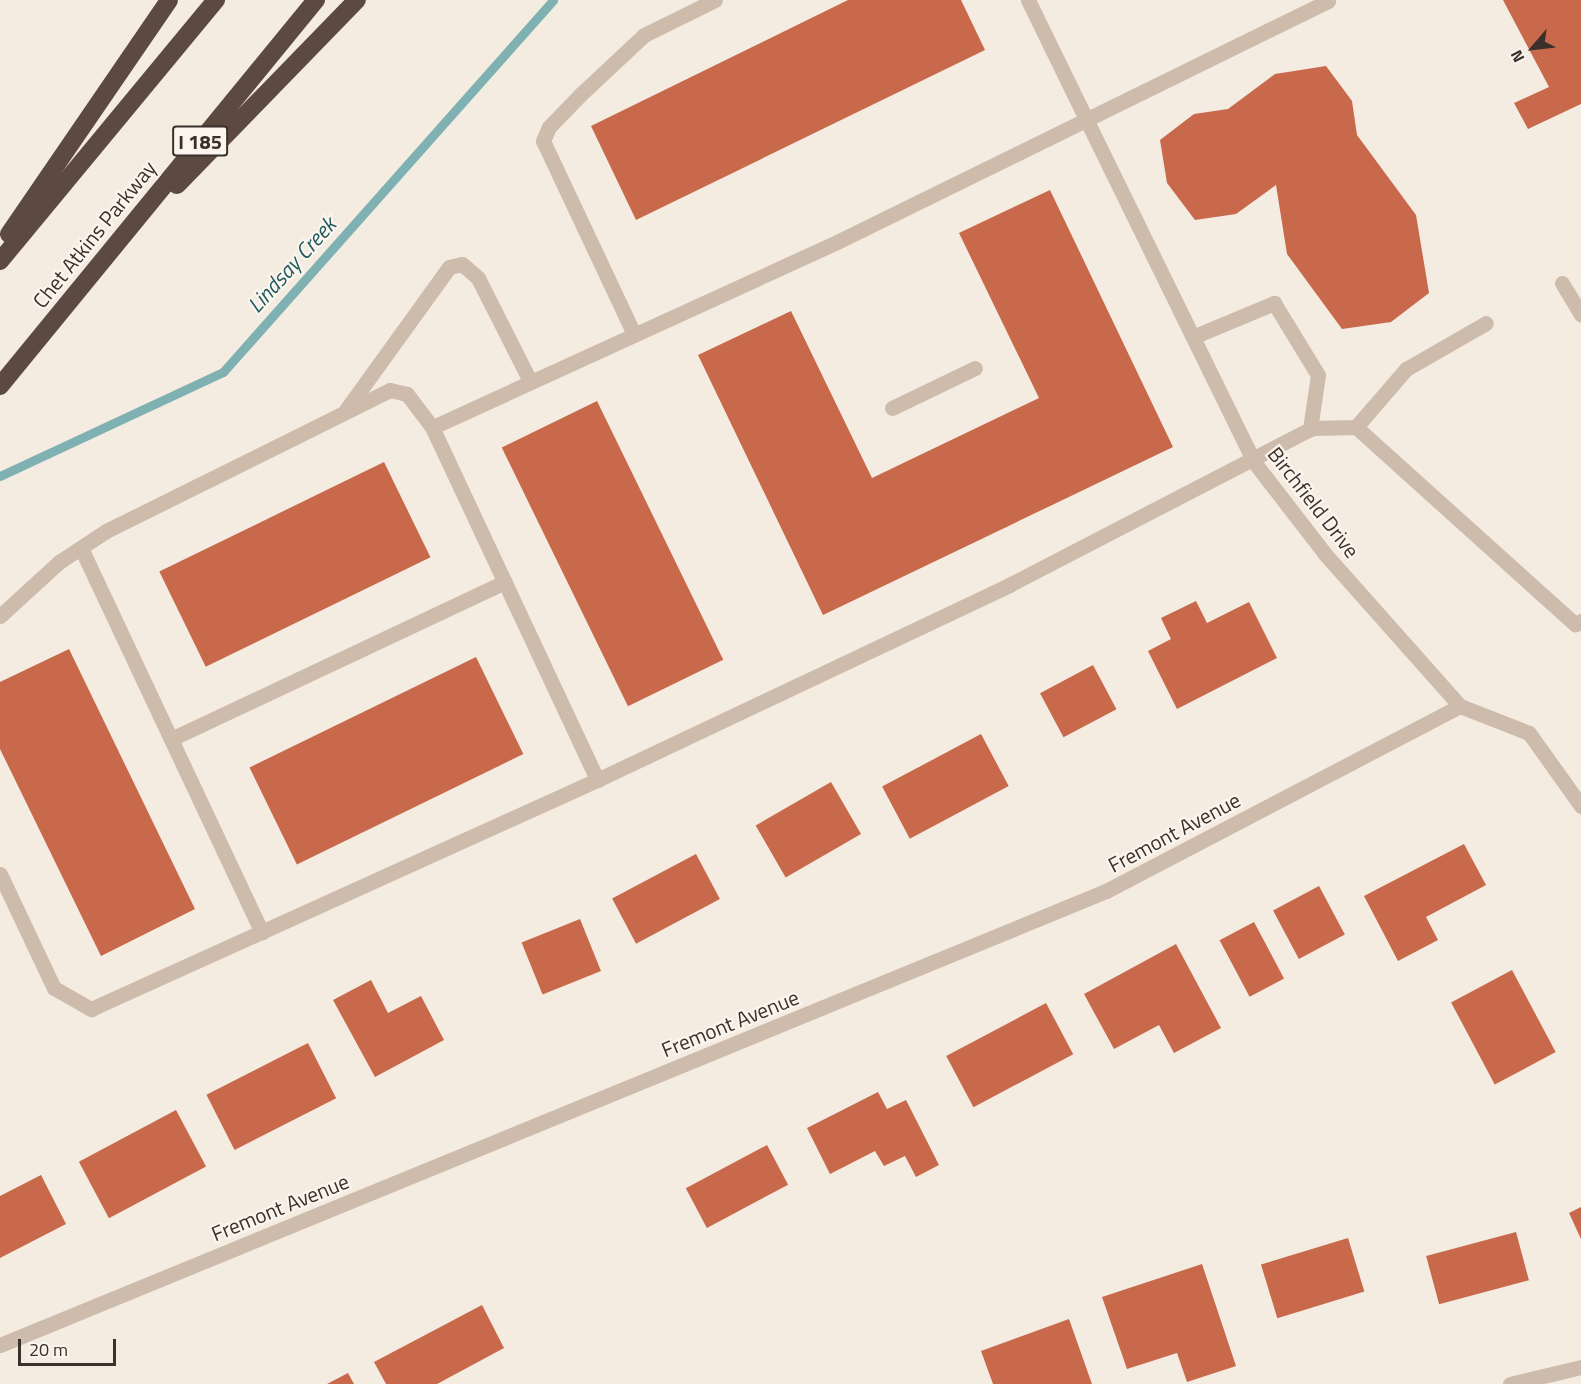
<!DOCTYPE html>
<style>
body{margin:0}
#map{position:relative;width:1581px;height:1384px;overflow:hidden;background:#f4ebe1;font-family:"Titillium Web",sans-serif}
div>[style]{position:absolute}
.stream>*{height:9px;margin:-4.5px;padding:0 4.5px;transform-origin:4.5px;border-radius:4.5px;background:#7fb0b2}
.building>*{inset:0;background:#c8694b;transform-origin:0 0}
.service>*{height:15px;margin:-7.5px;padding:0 7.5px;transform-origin:7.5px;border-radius:7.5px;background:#cdbbac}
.minor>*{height:15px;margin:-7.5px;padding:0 7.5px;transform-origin:7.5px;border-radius:7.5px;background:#cdbbac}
.motorway>*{height:18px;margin:-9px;padding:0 9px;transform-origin:9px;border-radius:9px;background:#5c4a42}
span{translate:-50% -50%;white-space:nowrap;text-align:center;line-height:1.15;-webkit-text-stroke:4.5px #fbf5ee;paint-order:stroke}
.shield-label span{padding:2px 4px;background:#fbf5ee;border:2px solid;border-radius:4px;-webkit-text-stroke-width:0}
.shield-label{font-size:20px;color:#3b302b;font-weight:700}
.street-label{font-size:21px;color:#3b302b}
.water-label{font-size:22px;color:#1f5a5e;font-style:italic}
.north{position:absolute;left:1503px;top:18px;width:60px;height:60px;-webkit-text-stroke:4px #fbf5ee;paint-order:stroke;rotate:242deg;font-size:16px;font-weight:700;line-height:24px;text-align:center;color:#3b302b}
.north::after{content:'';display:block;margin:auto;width:21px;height:27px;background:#3b302b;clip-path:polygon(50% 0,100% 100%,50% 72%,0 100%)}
.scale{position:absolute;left:18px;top:1339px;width:98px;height:27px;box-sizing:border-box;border:3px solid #3b302b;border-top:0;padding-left:8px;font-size:18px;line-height:21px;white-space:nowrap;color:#3b302b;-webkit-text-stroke:4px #fbf5ee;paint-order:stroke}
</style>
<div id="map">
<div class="stream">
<i style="left:0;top:476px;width:246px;rotate:-25deg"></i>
<i style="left:223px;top:372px;width:497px;rotate:-48.4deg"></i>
</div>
<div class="building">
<i style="clip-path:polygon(848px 0,961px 0,985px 50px,636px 220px,591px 126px)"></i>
<i style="clip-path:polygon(1503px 0,1581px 0,1581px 104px,1528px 129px,1514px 103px,1549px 87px)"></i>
<i style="clip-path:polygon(1326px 66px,1352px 101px,1357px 135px,1416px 215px,1429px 293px,1391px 322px,1342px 329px,1287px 254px,1276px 185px,1236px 214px,1195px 220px,1167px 183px,1160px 140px,1194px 114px,1228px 109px,1275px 74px)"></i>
<i style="clip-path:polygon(1050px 190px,1173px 447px,823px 615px,698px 355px,791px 311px,872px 478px,1039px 398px,959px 233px)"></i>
<i style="left:597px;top:401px;width:288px;height:106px;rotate:64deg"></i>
<i style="left:384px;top:462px;width:106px;height:250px;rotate:64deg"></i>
<i style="clip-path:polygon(1196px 601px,1207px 623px,1249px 602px,1277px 658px,1177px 709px,1148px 651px,1171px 639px,1161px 618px)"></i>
<i style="clip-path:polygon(69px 649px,195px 909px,101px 956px,0 749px,0 682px)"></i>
<i style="left:476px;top:657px;width:108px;height:252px;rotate:64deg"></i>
<i style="left:1093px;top:665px;width:50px;height:60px;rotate:62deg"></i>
<i style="left:981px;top:734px;width:59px;height:112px;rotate:62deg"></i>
<i style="left:831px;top:782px;width:60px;height:87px;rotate:60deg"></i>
<i style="clip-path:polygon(1464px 844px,1486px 885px,1426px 917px,1438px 940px,1398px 961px,1364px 896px)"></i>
<i style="left:696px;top:854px;width:51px;height:95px;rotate:62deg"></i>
<i style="left:1319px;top:886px;width:55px;height:52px;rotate:62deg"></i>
<i style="left:580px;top:919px;width:56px;height:63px;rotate:68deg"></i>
<i style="left:1254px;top:922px;width:64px;height:39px;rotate:62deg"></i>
<i style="clip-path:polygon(1176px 944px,1221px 1028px,1174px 1053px,1159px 1025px,1114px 1049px,1084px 994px)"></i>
<i style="left:1512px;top:970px;width:93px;height:69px;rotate:62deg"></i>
<i style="clip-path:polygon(371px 980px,388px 1013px,421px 996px,444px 1040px,375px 1077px,333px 1000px)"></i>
<i style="left:1046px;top:1003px;width:58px;height:113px;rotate:62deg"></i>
<i style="left:308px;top:1043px;width:62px;height:114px;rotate:63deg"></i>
<i style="clip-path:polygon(878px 1092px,887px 1109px,906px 1100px,939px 1165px,916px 1177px,905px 1156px,884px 1166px,875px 1151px,830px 1174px,807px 1128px)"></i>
<i style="left:176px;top:1110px;width:64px;height:110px;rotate:62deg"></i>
<i style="left:767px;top:1145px;width:45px;height:92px;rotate:62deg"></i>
<i style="clip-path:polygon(41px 1175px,66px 1224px,0 1258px,0 1196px)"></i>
<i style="clip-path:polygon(1581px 1207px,1581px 1239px,1569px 1213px)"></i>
<i style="left:1516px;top:1232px;width:50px;height:93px;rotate:75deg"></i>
<i style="left:1348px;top:1238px;width:56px;height:91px;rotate:73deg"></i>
<i style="clip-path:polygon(1202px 1264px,1236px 1366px,1187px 1382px,1177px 1353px,1127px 1369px,1102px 1297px)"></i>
<i style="clip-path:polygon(482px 1305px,504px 1348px,437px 1384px,386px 1384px,374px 1362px)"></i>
<i style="clip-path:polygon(1069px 1319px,1092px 1384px,993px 1384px,981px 1351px)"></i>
<i style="clip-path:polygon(348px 1373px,354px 1384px,327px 1384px)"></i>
</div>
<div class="service">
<i style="left:1028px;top:0;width:132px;rotate:64deg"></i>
<i style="left:1328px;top:1px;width:547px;rotate:153.86deg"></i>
<i style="left:837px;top:242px;width:445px;rotate:155.4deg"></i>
<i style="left:432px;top:427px;width:390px;rotate:64.9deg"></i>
<i style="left:597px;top:780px;width:456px;rotate:-25.3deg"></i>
<i style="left:1009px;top:585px;width:341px;rotate:-27.4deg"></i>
<i style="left:1312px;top:428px;width:44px;rotate:-1.3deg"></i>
<i style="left:1356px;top:427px;width:295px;rotate:42deg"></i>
<i style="left:1575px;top:624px;width:7px;rotate:-27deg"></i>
<i style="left:1562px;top:283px;width:37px;rotate:59deg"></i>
<i style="left:633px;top:332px;width:211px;rotate:-115.2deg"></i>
<i style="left:543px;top:141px;width:15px;rotate:-67deg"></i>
<i style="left:549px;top:127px;width:46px;rotate:-45.9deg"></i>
<i style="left:581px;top:94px;width:86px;rotate:-43.1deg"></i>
<i style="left:644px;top:35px;width:79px;rotate:-26.2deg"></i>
<i style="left:1195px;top:336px;width:86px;rotate:-22.7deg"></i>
<i style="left:1274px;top:303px;width:84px;rotate:58.6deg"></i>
<i style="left:1318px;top:375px;width:55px;rotate:98.4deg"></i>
<i style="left:892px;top:408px;width:92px;rotate:-25.7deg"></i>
<i style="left:346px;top:410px;width:176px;rotate:-54.2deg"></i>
<i style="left:449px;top:267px;width:13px;rotate:-13deg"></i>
<i style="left:462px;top:264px;width:21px;rotate:41deg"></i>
<i style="left:478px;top:278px;width:115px;rotate:63.2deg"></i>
<i style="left:1356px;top:427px;width:77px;rotate:-49.2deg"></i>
<i style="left:1406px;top:369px;width:92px;rotate:-29.9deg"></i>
<i style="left:81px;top:548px;width:425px;rotate:64.8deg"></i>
<i style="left:0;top:616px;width:80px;rotate:-42.5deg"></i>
<i style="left:59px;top:562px;width:56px;rotate:-33.4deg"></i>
<i style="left:106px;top:531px;width:317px;rotate:-26.4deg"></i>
<i style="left:390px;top:390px;width:17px;rotate:13deg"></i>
<i style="left:407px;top:394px;width:41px;rotate:52.9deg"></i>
<i style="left:171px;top:739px;width:369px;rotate:-25.2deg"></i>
<i style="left:0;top:874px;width:126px;rotate:64.7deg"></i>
<i style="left:54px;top:988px;width:43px;rotate:29.6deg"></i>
<i style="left:91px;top:1009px;width:555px;rotate:-24.35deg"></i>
</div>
<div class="minor">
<i style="left:1086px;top:119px;width:382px;rotate:63.9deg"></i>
<i style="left:1254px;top:462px;width:116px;rotate:52.3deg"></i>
<i style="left:1325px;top:554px;width:203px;rotate:48.4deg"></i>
<i style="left:1460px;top:706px;width:74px;rotate:21.4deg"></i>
<i style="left:1529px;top:733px;width:90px;rotate:54.5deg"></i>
<i style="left:0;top:1345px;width:1196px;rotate:-22.32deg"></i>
<i style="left:1106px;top:891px;width:399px;rotate:-27.6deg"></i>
<i style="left:1510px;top:1384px;width:73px;rotate:-13.5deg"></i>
</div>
<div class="motorway">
<i style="left:177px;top:185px;width:258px;rotate:-45.8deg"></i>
<i style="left:9px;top:234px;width:283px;rotate:-55.6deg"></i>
<i style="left:0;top:261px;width:339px;rotate:-50.4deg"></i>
<i style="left:0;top:386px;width:499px;rotate:-50.7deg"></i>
</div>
<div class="shield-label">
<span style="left:200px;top:141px">I 185</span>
</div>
<div class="street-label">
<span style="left:94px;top:234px;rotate:-51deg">Chet Atkins Parkway</span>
<span style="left:1314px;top:502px;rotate:52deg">Birchfield Drive</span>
<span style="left:1174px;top:832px;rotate:-28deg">Fremont Avenue</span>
<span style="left:730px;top:1023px;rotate:-22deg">Fremont Avenue</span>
<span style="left:280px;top:1207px;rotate:-22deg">Fremont Avenue</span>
</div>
<div class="water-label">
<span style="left:292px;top:265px;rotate:-48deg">Lindsay Creek</span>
</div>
<div class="north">N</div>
<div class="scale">20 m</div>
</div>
